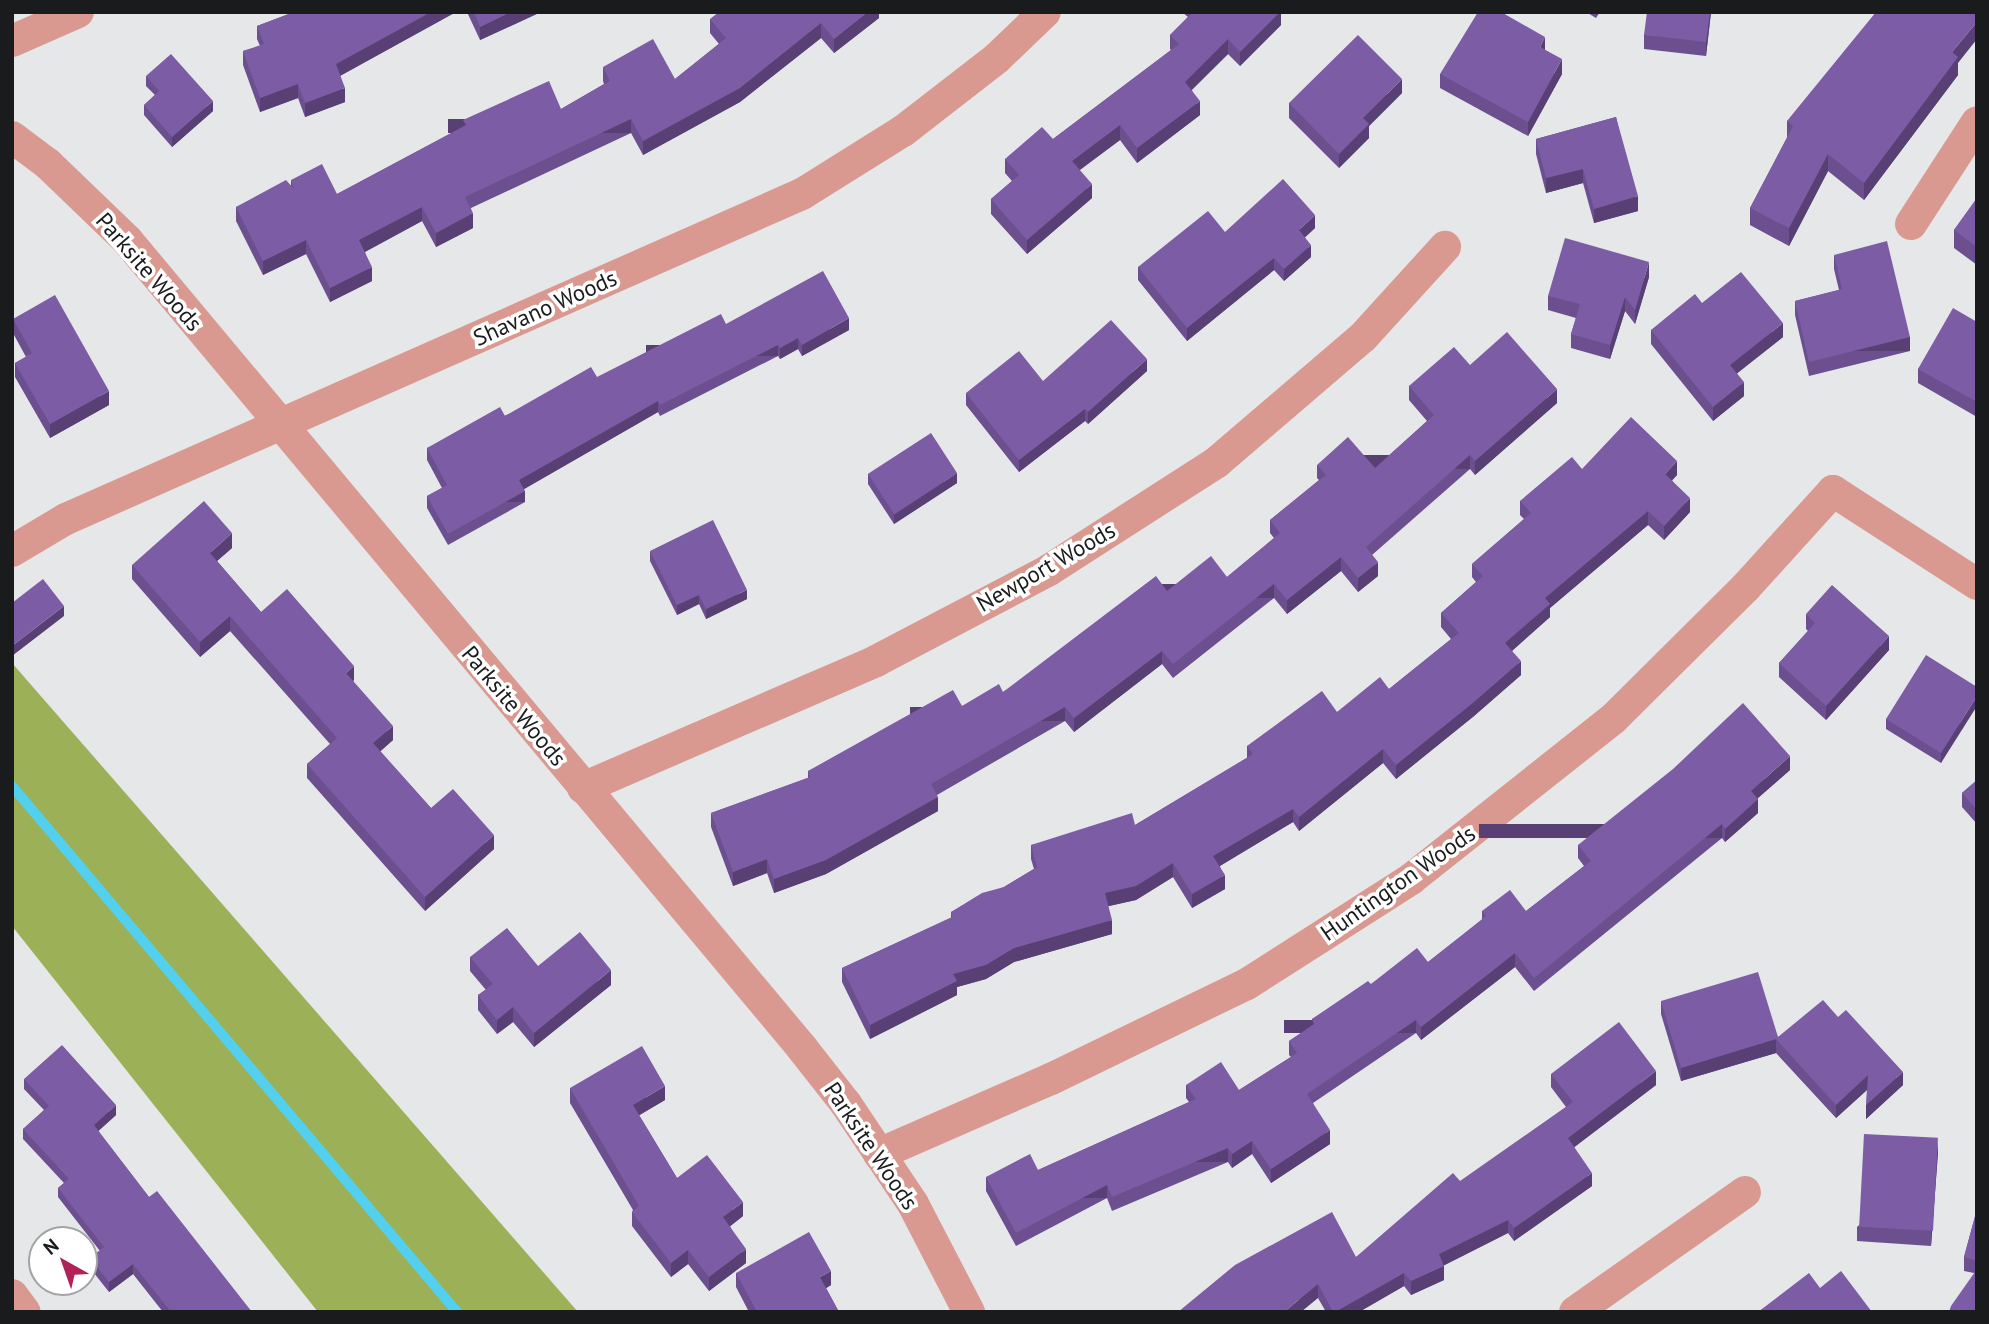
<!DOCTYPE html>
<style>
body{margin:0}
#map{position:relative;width:1989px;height:1324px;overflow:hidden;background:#e5e7e9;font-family:"PT Sans",sans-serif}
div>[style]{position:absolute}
.forest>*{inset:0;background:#9cb058}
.stream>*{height:10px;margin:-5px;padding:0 5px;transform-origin:5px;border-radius:5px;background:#54d0ef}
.street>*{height:32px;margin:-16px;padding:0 16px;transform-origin:16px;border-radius:16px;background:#da9990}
.wall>*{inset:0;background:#6c4f8f}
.shaded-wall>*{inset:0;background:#584074;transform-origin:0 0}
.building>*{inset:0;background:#7d5ca6;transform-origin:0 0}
span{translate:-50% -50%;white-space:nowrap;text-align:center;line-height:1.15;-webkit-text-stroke:7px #fff;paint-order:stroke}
.street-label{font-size:23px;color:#1a1b1c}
.frame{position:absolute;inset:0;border:14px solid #1a1b1c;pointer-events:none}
.north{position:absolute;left:28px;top:1226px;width:70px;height:70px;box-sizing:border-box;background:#fff;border:2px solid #a3a4a4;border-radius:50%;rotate:320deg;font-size:19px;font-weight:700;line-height:28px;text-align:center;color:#1a1b1c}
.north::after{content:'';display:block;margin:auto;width:24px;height:32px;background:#b12259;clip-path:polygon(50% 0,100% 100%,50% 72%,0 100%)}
</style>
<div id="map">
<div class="forest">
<i style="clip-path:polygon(12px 663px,578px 1312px,318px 1312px,12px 926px)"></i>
</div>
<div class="stream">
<i style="left:12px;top:786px;width:689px;rotate:49.77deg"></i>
</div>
<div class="street">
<i style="left:12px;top:41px;width:72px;rotate:-23.7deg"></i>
<i style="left:12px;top:137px;width:45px;rotate:36.9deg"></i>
<i style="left:48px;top:164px;width:110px;rotate:43.9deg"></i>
<i style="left:127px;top:240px;width:1053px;rotate:50.12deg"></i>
<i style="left:802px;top:1048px;width:71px;rotate:51.8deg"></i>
<i style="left:846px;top:1104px;width:120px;rotate:56.2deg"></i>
<i style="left:913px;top:1204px;width:122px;rotate:62.6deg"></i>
<i style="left:1911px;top:224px;width:121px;rotate:-57.1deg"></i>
<i style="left:12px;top:551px;width:63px;rotate:-30.7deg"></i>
<i style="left:66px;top:519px;width:805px;rotate:-23.83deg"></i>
<i style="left:802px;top:194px;width:119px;rotate:-32deg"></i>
<i style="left:903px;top:131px;width:119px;rotate:-37.8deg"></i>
<i style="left:997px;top:58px;width:66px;rotate:-43.8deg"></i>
<i style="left:583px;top:788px;width:319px;rotate:-23.4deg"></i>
<i style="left:876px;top:661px;width:195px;rotate:-27.7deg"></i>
<i style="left:1049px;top:570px;width:200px;rotate:-32.7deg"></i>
<i style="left:1217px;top:462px;width:192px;rotate:-40.6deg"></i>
<i style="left:1363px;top:337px;width:122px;rotate:-47.7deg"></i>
<i style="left:879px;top:1154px;width:188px;rotate:-23.6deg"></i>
<i style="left:1051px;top:1079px;width:218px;rotate:-25.9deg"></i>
<i style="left:1247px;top:984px;width:195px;rotate:-32.6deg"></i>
<i style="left:1411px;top:879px;width:259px;rotate:-38.4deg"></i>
<i style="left:1614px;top:718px;width:185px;rotate:-44.8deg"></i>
<i style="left:1745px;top:588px;width:131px;rotate:-47.8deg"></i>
<i style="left:1833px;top:491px;width:171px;rotate:32.9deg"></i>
<i style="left:12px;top:1295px;width:21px;rotate:53deg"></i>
<i style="left:1575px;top:1312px;width:208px;rotate:-35.2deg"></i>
</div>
<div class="wall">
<i style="clip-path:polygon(294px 12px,456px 12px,340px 76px,345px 102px,305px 117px,298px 98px,260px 112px,243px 65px,243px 51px,260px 46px,257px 39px,257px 26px)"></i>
<i style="clip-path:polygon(467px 12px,541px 12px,480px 40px)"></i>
<i style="clip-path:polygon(879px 12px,879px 18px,834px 53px,821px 38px,740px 102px,643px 155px,631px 133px,471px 208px,473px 228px,436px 247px,422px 221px,365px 252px,372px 281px,330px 302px,306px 254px,263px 275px,236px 221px,236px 207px,291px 185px,291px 180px,337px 194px,463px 127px,463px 120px,561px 109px,604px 84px,603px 81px,603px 67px,675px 79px,719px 44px,710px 33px,710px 19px)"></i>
<i style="clip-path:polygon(1182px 12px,1281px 12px,1281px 25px,1240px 66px,1228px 54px,1192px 90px,1200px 115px,1137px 163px,1120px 140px,1079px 170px,1092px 198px,1027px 254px,991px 214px,991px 199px,1012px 181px,1005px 173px,1005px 159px,1053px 139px,1171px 50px,1170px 49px,1170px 35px,1188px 17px)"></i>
<i style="clip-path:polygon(1586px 12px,1600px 12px,1596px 18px)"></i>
<i style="clip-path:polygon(1711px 12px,1706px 56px,1644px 49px,1644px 35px)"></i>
<i style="clip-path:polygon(1958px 63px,1958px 75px,1864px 200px,1828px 171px,1789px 246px,1750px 225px,1750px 208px,1787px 138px,1787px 121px)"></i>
<i style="clip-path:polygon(1440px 74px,1562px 74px,1528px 136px,1440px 88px)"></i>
<i style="clip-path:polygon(146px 76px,213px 111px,172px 147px,144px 115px,144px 105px,155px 95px,146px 86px)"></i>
<i style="clip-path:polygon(1402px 93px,1369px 126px,1369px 138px,1339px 168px,1289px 118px,1289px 103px)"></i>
<i style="clip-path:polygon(1616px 117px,1638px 211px,1594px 223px,1583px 183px,1546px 193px,1536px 154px,1536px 139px)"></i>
<i style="clip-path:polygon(1977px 198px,1977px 265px,1954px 248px,1954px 230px)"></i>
<i style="clip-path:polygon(1315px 228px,1305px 237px,1311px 257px,1284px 281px,1274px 270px,1187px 341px,1138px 280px,1138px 267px,1225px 232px)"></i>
<i style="clip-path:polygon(1834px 255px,1910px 351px,1809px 376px,1795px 315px,1795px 301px,1839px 290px,1834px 269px)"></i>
<i style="clip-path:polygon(1649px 277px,1635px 324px,1625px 311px,1610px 359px,1571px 348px,1571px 334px,1576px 318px,1548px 310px,1548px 296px)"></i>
<i style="clip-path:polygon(1702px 303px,1783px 337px,1737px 373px,1744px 396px,1713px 421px,1651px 344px,1651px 330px)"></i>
<i style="clip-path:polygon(13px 319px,109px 405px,50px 438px,15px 377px,15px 363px,26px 357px,13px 333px)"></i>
<i style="clip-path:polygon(1977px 322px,1977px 417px,1918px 383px,1918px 369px)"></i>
<i style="clip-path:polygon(726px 324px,849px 330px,802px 356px,798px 349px,780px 359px,778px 356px,660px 416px,658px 412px,524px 489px,525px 502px,448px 545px,427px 508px,427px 496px,442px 488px,427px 460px,427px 448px)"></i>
<i style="clip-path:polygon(1470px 365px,1557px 403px,1475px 475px,1470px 469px,1372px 555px,1378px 576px,1358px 592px,1341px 571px,1287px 614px,1274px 598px,1173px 678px,1162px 664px,1074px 732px,1065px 721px,937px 795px,938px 811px,826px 874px,774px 893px,767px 873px,733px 886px,711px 827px,711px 813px,808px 778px,808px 771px,962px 706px,1003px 692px,1167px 591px,1227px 577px,1274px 538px,1270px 533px,1270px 520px,1319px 480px,1317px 478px,1317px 465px,1375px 468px,1427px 421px,1409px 400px,1409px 386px)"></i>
<i style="clip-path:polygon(1147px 371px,1088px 424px,1085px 421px,1019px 472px,966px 405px,966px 393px,1043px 381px)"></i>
<i style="clip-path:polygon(1582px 469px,1677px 475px,1672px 480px,1690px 512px,1664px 540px,1648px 525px,1550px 608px,1550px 617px,1512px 651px,1521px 675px,1474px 716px,1396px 779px,1383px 763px,1299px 831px,1293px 822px,1220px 866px,1225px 889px,1192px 908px,1173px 877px,1136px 900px,1108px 906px,1112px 934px,1014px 962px,986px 979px,957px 987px,957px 995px,870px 1039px,842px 982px,842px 968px,951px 918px,951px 912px,1004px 887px,1034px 869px,1031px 859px,1031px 845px,1135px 825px,1247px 758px,1247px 746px,1337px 712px,1389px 689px,1451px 639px,1441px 627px,1441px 613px,1476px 582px,1472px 577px,1472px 564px,1524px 519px,1520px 515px,1520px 501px)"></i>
<i style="clip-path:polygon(868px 474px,957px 483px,894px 524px,868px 484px)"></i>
<i style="clip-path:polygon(232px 548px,217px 561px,261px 612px,354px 680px,353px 681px,393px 740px,380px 751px,431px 808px,494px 849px,425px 911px,307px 778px,307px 764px,330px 744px,230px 631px,200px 657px,132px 579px,132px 565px)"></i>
<i style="clip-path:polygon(650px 551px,747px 599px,706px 619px,699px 604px,677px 615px,650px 561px)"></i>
<i style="clip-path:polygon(1806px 614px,1889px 650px,1826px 720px,1779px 677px,1779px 663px,1808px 631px,1806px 629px)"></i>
<i style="clip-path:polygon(1977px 687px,1941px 763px,1886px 729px,1886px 719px)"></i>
<i style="clip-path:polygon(1790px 770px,1758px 798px,1758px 813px,1725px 842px,1722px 838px,1534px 991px,1515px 967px,1421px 1040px,1416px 1033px,1313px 1103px,1330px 1144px,1271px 1183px,1252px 1154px,1232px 1168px,1228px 1162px,1112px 1211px,1107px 1198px,1016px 1246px,986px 1191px,986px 1177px,1038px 1170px,1189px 1102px,1186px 1098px,1186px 1085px,1239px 1090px,1291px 1057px,1289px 1055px,1289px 1041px,1312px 1026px,1312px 1019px,1371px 984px,1428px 962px,1482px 920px,1482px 911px,1526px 911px,1584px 866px,1578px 858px,1578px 845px)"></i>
<i style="clip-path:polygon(1977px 780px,1977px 824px,1962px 807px,1962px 793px)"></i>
<i style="clip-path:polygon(470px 957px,538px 966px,611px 985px,534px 1047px,513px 1022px,497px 1034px,478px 1010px,478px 995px,486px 990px,470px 971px)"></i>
<i style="clip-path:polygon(1661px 1001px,1778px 1037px,1838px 1017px,1903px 1085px,1866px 1119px,1867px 1090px,1836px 1118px,1776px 1053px,1681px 1081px,1661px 1014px)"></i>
<i style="clip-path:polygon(1551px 1074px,1656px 1085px,1574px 1147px,1592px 1186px,1514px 1241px,1508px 1233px,1444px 1265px,1444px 1280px,1411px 1295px,1404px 1286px,1359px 1312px,1326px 1312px,1318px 1298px,1178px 1312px,1356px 1257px,1566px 1107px,1551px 1087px)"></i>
<i style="clip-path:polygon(24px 1079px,116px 1115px,98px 1131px,149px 1197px,252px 1312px,163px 1312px,133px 1274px,109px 1292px,90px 1268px,90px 1258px,100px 1251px,58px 1197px,58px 1188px,64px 1183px,23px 1139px,23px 1129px,44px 1110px,24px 1089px)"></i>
<i style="clip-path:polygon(570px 1088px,665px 1100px,639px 1115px,677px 1178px,743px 1216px,730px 1226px,746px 1263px,709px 1291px,688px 1264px,671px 1277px,632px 1226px,632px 1212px,633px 1210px,570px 1103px)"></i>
<i style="clip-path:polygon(1938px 1152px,1931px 1246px,1857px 1241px,1857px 1227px)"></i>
<i style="clip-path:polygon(1977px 1209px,1977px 1312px,1974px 1273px,1964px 1271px,1964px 1257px)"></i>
<i style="clip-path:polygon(736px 1273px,831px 1285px,826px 1288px,839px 1312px,749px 1312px,736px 1287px)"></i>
</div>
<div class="shaded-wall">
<i style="clip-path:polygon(431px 12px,456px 12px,336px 78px,336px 64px)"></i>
<i style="clip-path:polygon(511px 12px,541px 12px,480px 40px,480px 27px)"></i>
<i style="clip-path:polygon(868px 12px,879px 12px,879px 18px,834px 53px,834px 39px)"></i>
<i style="clip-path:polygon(1280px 12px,1281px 12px,1281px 25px,1240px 66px,1240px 52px)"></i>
<i style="clip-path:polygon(1710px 12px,1711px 12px,1706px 56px,1706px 42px)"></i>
<i style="clip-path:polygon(1977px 22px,1977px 39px,1958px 63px,1958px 75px,1864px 200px,1864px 183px,1952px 52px)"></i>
<i style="clip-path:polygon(821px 23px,821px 38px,740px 102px,643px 155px,643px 141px)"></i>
<i style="clip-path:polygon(1545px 37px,1545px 51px,1540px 47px)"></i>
<i style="clip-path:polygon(1228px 39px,1228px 54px,1185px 96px,1185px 82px)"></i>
<i style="clip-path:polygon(1562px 59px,1562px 74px,1528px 136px,1528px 122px)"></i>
<i style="clip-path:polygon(1402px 79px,1402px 93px,1369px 126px,1369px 138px,1339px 168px,1339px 154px,1363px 118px)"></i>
<i style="clip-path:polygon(298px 84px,298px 98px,260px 112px,260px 98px)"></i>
<i style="clip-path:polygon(345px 88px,345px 102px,305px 117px,305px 103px)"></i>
<i style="clip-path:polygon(213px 101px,213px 111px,172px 147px,172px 137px)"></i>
<i style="clip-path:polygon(1200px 101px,1200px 115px,1137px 163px,1137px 148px)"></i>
<i style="left:631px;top:119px;width:14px;height:183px;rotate:90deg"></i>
<i style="clip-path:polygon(1120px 125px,1120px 140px,1072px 176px,1072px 161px)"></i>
<i style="clip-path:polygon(1828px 154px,1828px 171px,1789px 246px,1789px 228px)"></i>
<i style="clip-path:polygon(1583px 169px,1583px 183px,1546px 193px,1546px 178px)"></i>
<i style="clip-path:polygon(1092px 184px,1092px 198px,1027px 254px,1027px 240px)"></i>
<i style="clip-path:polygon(1638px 196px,1638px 211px,1594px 223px,1594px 209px)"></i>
<i style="clip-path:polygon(422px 207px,422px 221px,359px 255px,359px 240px)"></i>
<i style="clip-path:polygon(473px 213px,473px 228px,436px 247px,436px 233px)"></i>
<i style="clip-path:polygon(1315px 215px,1315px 228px,1299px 243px,1299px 230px)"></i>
<i style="clip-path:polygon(306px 240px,306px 254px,263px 275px,263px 261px)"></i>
<i style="clip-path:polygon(1311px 245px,1311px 257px,1284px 281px,1284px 269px)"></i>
<i style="clip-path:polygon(1274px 258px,1274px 270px,1187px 341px,1187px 328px)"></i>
<i style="clip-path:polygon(1649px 262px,1649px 277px,1635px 324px,1635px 310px)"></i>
<i style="clip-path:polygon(372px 267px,372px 281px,330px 302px,330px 288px)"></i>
<i style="clip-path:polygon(1625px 297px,1625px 311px,1610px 359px,1610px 345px)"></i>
<i style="clip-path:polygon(849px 318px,849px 330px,802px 356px,802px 345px)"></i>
<i style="clip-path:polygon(1783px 323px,1783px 337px,1730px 379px,1730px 365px)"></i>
<i style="left:1910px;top:337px;width:14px;height:104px;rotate:90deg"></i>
<i style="clip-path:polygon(798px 338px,798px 349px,780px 359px,780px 348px)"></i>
<i style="left:778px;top:345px;width:11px;height:132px;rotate:90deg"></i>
<i style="clip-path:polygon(1147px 359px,1147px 371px,1088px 424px,1088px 412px)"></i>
<i style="clip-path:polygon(1744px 382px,1744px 396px,1713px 421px,1713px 407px)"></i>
<i style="clip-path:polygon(1557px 389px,1557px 403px,1475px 475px,1475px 461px)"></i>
<i style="clip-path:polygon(109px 391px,109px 405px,50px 438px,50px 424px)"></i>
<i style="clip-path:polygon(658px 401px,658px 412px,519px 492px,519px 480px)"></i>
<i style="clip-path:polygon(1085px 409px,1085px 421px,1019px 472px,1019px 460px)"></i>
<i style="left:1470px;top:455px;width:14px;height:139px;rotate:90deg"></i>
<i style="clip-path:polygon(1677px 461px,1677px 475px,1665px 488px,1665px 474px)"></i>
<i style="clip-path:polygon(957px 473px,957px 483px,894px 524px,894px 515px)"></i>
<i style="left:525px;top:491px;width:11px;height:88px;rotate:90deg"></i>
<i style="clip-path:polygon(1690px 498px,1690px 512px,1664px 540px,1664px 526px)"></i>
<i style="clip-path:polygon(1648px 511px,1648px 525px,1550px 608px,1550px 617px,1505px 657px,1505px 643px,1545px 598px)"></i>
<i style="clip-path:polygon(232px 533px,232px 548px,210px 567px,210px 553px)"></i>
<i style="clip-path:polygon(1341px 557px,1341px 571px,1287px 614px,1287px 600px)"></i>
<i style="clip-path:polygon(1378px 562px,1378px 576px,1358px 592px,1358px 578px)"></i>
<i style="left:1274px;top:584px;width:14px;height:129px;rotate:90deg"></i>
<i style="clip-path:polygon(747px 590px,747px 599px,706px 619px,706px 609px)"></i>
<i style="clip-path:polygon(699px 595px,699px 604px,677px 615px,677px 605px)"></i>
<i style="clip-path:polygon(64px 606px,64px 616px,12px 656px,12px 646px)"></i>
<i style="clip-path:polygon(230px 616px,230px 631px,200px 657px,200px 642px)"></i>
<i style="clip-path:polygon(1889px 636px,1889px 650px,1826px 720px,1826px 706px)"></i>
<i style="clip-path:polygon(1162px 651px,1162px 664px,1074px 732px,1074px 718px)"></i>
<i style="clip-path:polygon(1521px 661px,1521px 675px,1474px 716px,1396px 779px,1396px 765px)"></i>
<i style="clip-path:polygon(354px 666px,354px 680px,346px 687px,346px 673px)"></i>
<i style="clip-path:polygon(1977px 696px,1977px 706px,1941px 763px,1941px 753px)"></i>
<i style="left:1065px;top:707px;width:14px;height:155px;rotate:90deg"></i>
<i style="clip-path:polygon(393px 726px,393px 740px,373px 758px,373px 743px)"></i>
<i style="clip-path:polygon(1383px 749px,1383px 763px,1299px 831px,1299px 817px)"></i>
<i style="clip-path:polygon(1790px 756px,1790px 770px,1751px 804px,1751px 791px)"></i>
<i style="clip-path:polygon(938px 797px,938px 811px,826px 874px,774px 893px,774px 879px)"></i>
<i style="clip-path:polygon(1758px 799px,1758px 813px,1725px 842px,1725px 829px)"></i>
<i style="clip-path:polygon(1293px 809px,1293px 822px,1213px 870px,1213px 856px)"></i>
<i style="left:1722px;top:824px;width:14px;height:243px;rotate:90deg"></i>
<i style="clip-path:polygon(494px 835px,494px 849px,425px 911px,425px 897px)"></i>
<i style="clip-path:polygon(767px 859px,767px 873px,733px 886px,733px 872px)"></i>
<i style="clip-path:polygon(1173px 863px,1173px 877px,1136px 900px,1105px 907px,1105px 893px)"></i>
<i style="clip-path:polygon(1225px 875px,1225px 889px,1192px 908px,1192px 894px)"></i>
<i style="clip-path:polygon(1112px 920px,1112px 934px,1014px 962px,986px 979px,957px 987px,957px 995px,870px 1039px,870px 1025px,953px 974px,1014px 948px)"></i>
<i style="clip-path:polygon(1515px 953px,1515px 967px,1421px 1040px,1421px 1027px)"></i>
<i style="clip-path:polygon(611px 970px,611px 985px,534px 1047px,534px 1033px)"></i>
<i style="clip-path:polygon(513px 1007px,513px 1022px,497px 1034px,497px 1020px)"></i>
<i style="left:1416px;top:1020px;width:13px;height:132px;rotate:90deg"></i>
<i style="clip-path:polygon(1776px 1039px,1776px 1053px,1681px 1081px,1681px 1068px)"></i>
<i style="clip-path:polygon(1656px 1071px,1656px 1085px,1568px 1152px,1568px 1138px)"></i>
<i style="clip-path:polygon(1903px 1072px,1903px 1085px,1866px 1119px,1866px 1105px)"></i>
<i style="clip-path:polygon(1868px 1075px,1868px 1089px,1836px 1118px,1836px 1105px)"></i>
<i style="clip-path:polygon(665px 1086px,665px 1100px,633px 1119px,633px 1105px)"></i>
<i style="clip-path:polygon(116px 1105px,116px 1115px,94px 1135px,94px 1125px)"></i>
<i style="clip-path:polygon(1330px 1130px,1330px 1144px,1271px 1183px,1271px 1169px)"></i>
<i style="clip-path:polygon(1938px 1138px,1938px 1152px,1931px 1246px,1931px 1232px)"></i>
<i style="clip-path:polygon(1252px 1141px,1252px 1154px,1232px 1168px,1232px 1154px)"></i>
<i style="left:1228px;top:1148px;width:14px;height:126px;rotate:90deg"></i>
<i style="clip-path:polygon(1592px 1173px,1592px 1186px,1514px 1241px,1514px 1228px)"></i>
<i style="left:1107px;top:1185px;width:13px;height:103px;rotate:90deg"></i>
<i style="clip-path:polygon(743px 1202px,743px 1216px,723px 1232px,723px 1217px)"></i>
<i style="clip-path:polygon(1508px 1220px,1508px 1233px,1439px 1268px,1439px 1254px)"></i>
<i style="clip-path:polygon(746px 1249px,746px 1263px,709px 1291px,709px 1277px)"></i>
<i style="clip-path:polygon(688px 1250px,688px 1264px,671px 1277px,671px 1263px)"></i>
<i style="clip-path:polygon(133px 1264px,133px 1274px,109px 1292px,109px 1282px)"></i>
<i style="clip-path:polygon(1444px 1266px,1444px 1280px,1411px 1295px,1411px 1281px)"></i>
<i style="clip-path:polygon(831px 1271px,831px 1285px,820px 1292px,820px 1277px)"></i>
<i style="clip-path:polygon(1404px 1273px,1404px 1286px,1359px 1312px,1335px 1312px)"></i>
<i style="clip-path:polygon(1318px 1284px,1318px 1298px,1301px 1312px,1284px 1312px)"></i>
</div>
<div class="building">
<i style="clip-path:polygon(294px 12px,431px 12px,336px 64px,345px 88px,305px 103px,298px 84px,260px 98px,243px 51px,264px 44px,257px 26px)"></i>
<i style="clip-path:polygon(474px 12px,511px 12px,480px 27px)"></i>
<i style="clip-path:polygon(719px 12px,868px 12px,834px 39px,821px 23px,740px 88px,643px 141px,631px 119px,465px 197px,473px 213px,436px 233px,422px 207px,359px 240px,372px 267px,330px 288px,306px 240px,263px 261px,236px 207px,286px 180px,294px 189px,291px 180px,322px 164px,337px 194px,466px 125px,463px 120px,549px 81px,561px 109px,610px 81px,603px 67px,653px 39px,675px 79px,726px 38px,710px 19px)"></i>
<i style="clip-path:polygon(1193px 12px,1280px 12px,1240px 52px,1228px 39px,1185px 82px,1200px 101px,1137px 148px,1120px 125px,1072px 161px,1092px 184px,1027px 240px,991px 199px,1019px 175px,1005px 159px,1042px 127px,1053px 139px,1179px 44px,1170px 35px)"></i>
<i style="clip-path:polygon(1478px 12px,1501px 12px,1545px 37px,1540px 47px,1562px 59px,1528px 122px,1440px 74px)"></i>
<i style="clip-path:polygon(1647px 12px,1710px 12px,1706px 42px,1644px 35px)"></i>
<i style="clip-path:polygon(1876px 12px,1977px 12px,1977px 22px,1952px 52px,1958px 57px,1864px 183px,1828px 154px,1789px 228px,1750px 208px,1793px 126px,1787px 121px)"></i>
<i style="clip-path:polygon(1358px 35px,1402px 79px,1363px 118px,1369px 124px,1339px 154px,1289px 103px)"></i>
<i style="clip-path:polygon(171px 54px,213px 101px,172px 137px,144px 105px,159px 91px,146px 76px)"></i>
<i style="clip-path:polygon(1616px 117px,1638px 196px,1594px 209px,1583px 169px,1546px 178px,1536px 139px)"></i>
<i style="clip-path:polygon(1283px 179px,1315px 215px,1299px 230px,1311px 245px,1284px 269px,1274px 258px,1187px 328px,1138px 267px,1208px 211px,1225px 232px)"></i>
<i style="clip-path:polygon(1977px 198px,1977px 247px,1954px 230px)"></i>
<i style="clip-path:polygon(1565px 238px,1649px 262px,1635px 310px,1625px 297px,1610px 345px,1571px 334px,1580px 304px,1548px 296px)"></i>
<i style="clip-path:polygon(1887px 241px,1910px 337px,1809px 362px,1795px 301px,1842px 289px,1834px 255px)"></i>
<i style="clip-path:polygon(823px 271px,849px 318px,802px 345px,798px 338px,780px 348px,778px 345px,660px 405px,658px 401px,519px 480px,525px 491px,448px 534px,427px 496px,447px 485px,427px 448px,500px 407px,505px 416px,591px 367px,597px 377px,721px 314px,726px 324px)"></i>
<i style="clip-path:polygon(1741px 272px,1783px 323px,1730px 365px,1744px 382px,1713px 407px,1651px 330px,1695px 294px,1702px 303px)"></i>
<i style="clip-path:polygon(55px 295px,109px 391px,50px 424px,15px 363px,32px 353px,13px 319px)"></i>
<i style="clip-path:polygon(1953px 308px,1977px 322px,1977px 402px,1918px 369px)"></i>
<i style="clip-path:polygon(1111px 320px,1147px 359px,1088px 412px,1085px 409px,1019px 460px,966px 393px,1019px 351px,1043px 381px)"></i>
<i style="clip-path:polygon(1507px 332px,1557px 389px,1475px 461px,1470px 455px,1366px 547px,1378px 562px,1358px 578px,1341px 557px,1287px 600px,1274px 584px,1173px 664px,1162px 651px,1074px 718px,1065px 707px,931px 784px,938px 797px,826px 860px,774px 879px,767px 859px,733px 872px,711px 813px,810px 777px,808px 771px,953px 690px,962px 706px,999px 684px,1003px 692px,1156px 576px,1167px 591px,1211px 556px,1227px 577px,1280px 533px,1270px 520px,1326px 475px,1317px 465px,1348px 437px,1375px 468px,1434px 415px,1409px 386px,1454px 347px,1470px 365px)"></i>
<i style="clip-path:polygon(1631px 417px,1677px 461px,1665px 474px,1690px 498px,1664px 526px,1648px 511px,1545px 598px,1550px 604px,1505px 643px,1521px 661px,1474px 702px,1396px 765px,1383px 749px,1299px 817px,1293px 809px,1213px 856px,1225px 875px,1192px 894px,1173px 863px,1136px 886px,1105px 893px,1112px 920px,1014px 948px,986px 965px,953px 974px,957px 981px,870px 1025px,842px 968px,952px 917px,951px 912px,982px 893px,1004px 887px,1037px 867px,1031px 845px,1132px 813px,1135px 825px,1253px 754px,1247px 746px,1322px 691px,1337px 712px,1380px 677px,1389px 689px,1459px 633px,1441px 613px,1483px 576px,1472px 564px,1531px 513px,1520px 501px,1572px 457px,1582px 469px)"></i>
<i style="left:931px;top:433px;width:48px;height:75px;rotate:57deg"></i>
<i style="clip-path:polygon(204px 501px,232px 533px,210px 553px,261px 612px,287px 589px,354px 666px,346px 673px,393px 726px,373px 743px,431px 808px,453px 789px,494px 835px,425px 897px,307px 764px,337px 738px,230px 616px,200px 642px,132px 565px)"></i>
<i style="clip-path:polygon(713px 520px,747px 590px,706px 609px,699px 595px,677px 605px,650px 551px)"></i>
<i style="clip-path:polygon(43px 579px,64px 606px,12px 646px,12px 603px)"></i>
<i style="clip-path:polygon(1832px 585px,1889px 636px,1826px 706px,1779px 663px,1815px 623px,1806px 614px)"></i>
<i style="clip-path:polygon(1926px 655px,1977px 687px,1977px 696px,1941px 753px,1886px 719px)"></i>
<i style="clip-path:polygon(1743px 703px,1790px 756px,1751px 791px,1758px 799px,1725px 829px,1722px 824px,1534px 978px,1515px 953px,1421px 1027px,1416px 1020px,1307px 1094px,1330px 1130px,1271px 1169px,1252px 1141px,1232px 1154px,1228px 1148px,1112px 1197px,1107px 1185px,1016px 1233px,986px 1177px,1030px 1154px,1038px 1170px,1196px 1099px,1186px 1085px,1221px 1062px,1239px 1090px,1297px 1053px,1289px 1041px,1314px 1024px,1312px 1019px,1368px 981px,1371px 984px,1417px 948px,1428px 962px,1486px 916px,1482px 911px,1510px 890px,1526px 911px,1591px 861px,1578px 845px,1673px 769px)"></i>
<i style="clip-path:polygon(1977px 780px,1977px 810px,1962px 793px)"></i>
<i style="clip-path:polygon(507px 928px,538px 966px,580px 932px,611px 970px,534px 1033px,513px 1007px,497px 1020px,478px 995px,493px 984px,470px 957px)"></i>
<i style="clip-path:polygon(1758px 972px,1778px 1037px,1823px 1000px,1838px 1017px,1846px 1010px,1903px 1072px,1866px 1105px,1868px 1075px,1836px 1105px,1776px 1039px,1681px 1068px,1661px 1001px)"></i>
<i style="clip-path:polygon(1619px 1022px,1656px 1071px,1568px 1138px,1592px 1173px,1514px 1228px,1508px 1220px,1439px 1254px,1444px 1266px,1411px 1281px,1404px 1273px,1335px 1312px,1333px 1312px,1318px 1284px,1284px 1312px,1178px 1312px,1235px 1265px,1332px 1212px,1356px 1257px,1453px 1173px,1460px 1181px,1573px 1102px,1551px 1074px)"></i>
<i style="clip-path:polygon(62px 1045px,116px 1105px,94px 1125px,149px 1197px,157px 1191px,252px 1312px,171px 1312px,133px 1264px,109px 1282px,90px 1258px,104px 1247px,58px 1188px,69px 1179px,23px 1129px,49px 1106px,24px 1079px)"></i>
<i style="clip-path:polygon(642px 1046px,665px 1086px,633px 1105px,677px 1178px,707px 1155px,743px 1202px,723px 1217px,746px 1249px,709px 1277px,688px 1250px,671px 1263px,632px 1212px,639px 1206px,570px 1088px)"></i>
<i style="left:1864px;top:1134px;width:74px;height:93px;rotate:3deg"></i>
<i style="clip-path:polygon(1977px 1209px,1977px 1261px,1964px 1257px)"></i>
<i style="clip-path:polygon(809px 1232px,831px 1271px,820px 1277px,839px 1312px,757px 1312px,736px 1273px)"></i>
<i style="clip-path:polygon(1977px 1269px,1977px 1312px,1949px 1312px,1951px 1306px)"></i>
<i style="clip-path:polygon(1841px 1271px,1872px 1312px,1758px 1312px,1809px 1273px,1820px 1288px)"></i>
</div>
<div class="street-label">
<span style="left:149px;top:272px;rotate:49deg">Parksite Woods</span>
<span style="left:545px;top:308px;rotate:-24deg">Shavano Woods</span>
<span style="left:1046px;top:567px;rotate:-30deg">Newport Woods</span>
<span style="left:514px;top:706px;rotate:50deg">Parksite Woods</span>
<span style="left:1398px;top:883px;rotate:-35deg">Huntington Woods</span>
<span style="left:871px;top:1146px;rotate:56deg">Parksite Woods</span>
</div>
<div class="frame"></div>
<div class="north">N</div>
</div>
